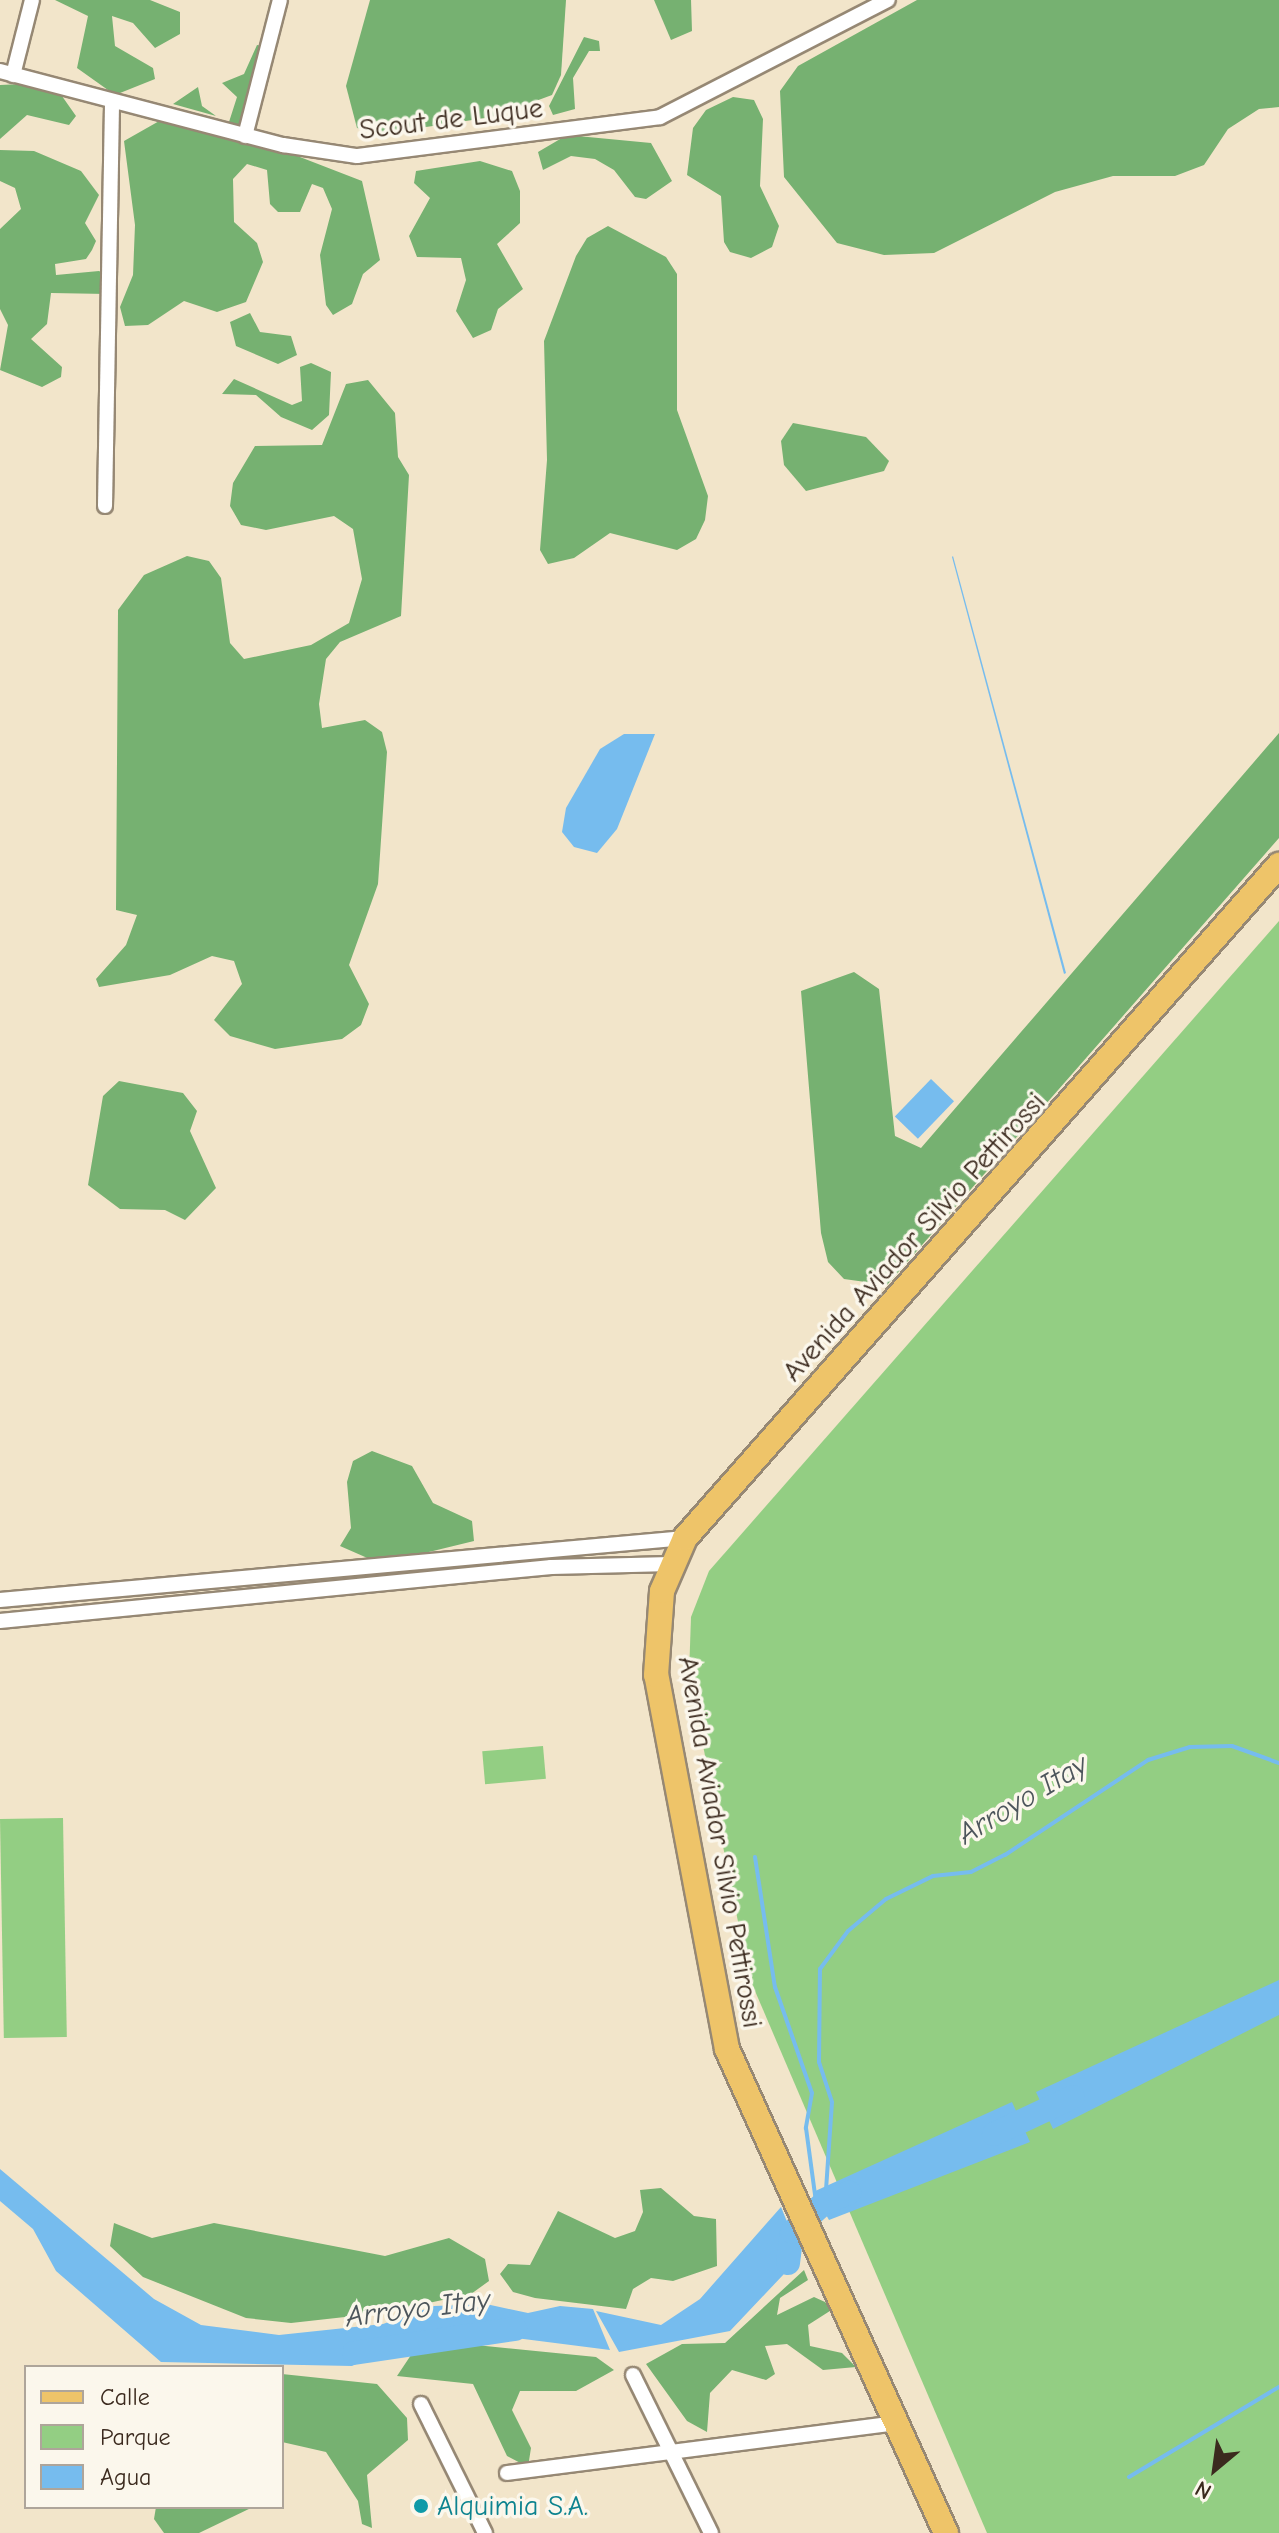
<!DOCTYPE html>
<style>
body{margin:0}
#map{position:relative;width:1279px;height:2533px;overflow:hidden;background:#f2e5ca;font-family:"Comic Neue",sans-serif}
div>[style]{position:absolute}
.green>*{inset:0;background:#93ce83;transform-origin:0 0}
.forest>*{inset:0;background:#76b171}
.water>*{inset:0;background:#76bcee;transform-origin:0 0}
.stream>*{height:4px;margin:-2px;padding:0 2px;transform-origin:2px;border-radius:2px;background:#76bcee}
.river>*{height:24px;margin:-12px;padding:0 12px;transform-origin:12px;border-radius:12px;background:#76bcee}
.roads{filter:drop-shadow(2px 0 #968874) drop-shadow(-2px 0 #968874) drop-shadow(0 2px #968874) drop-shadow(0 -2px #968874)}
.minor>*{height:14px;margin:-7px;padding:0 7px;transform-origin:7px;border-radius:7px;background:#fff}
.primary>*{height:24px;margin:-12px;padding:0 12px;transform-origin:12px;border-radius:12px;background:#eec469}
.dots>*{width:22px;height:22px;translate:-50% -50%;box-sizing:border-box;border:4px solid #fbf7ec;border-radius:50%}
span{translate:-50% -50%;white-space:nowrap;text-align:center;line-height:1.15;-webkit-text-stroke:7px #fbf7ec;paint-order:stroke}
.street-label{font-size:28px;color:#3b2a1e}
.culture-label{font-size:28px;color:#0d838f}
.left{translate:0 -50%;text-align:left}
.water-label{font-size:30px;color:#4d565c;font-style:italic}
.legend{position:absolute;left:24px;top:2365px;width:260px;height:144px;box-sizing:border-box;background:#fbf7ec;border:2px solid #aea59a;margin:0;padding:10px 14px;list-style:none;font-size:24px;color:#3b2a1e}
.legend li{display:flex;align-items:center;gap:16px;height:40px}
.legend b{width:40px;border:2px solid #aea59a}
.north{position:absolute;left:1175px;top:2429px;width:80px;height:80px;-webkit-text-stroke:6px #fbf7ec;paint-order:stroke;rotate:209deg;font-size:22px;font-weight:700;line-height:32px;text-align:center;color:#3b2a1e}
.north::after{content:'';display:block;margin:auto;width:28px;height:36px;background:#3b2a1e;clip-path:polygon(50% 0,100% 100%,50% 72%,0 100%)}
</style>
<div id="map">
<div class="green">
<i style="clip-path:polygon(1279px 921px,1279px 2533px,987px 2533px,749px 1977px,689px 1675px,691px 1617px,709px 1571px)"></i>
<i style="left:543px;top:1746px;width:33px;height:61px;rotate:85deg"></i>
<i style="left:63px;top:1818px;width:219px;height:63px;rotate:89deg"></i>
</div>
<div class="forest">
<i style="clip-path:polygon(55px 0,150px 0,180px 12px,180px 34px,155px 48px,133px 23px,112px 16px,115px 46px,153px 68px,155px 79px,115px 95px,77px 68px,88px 16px)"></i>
<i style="clip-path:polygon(370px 0,566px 0,561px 75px,552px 95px,492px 117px,380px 134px,357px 128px,346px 86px)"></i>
<i style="clip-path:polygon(654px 0,691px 0,692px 31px,671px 40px)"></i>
<i style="clip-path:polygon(917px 0,1279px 0,1279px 107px,1259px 109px,1228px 129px,1204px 165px,1175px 176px,1113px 176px,1055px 192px,934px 253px,884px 255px,837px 243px,784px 177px,780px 91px,798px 66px)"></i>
<i style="clip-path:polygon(584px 37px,599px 41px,600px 51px,589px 51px,573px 78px,575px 109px,553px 115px,549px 106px)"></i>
<i style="clip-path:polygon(257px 45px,263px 46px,239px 126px,229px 122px,237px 97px,222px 83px,244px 74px)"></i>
<i style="clip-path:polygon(22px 84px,57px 89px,76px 116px,69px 125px,27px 115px,0 139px,0 85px)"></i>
<i style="clip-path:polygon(198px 87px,202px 106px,216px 116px,173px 104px)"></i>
<i style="clip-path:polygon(733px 97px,754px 100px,763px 119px,760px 186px,779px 226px,772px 247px,751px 258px,730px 252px,724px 242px,721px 196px,687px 175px,693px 128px,706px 110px)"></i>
<i style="clip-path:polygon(161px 120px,287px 152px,362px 181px,380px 260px,363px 274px,352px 304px,333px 315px,326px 305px,320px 255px,332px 209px,323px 188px,312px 184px,300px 212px,278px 212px,270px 204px,267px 170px,247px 164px,233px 179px,234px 222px,257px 243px,263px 262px,246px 302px,217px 312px,184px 301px,148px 325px,125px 326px,120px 307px,133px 275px,135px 225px,124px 141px)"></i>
<i style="clip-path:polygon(567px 135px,651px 143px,672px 181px,646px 199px,635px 197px,614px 170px,595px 159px,571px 156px,543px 170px,538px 152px)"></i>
<i style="clip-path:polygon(0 150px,34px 151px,81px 171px,99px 195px,85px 223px,96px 241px,92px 250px,86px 259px,55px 264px,56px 275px,99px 271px,108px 276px,107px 294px,51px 293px,47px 324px,31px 339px,62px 367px,61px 377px,42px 387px,0 370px,8px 325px,0 309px,0 229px,21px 209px,15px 188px,0 181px)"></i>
<i style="clip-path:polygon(480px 161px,512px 171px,520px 191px,520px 223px,497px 244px,523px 289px,498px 309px,491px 330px,473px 338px,456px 311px,466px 280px,461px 258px,417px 257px,409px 236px,430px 198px,414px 183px,416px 171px)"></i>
<i style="clip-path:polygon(608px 226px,666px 257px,677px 274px,677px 410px,708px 496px,705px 520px,696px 539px,677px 550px,610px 533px,574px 558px,548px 564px,540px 550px,547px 460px,544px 341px,576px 256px,587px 238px)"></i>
<i style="clip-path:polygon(250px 313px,260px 332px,291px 336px,297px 355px,278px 364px,236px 346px,230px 322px)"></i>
<i style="clip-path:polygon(311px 363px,331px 372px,329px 415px,312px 430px,281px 417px,256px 395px,222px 394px,234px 379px,292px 405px,302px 401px,300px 367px)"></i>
<i style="clip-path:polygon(368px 380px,395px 413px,398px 457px,409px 475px,401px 616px,340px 642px,326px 659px,319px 704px,322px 728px,365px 720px,382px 732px,387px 752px,378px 884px,349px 965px,369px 1004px,361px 1025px,342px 1039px,275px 1049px,230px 1036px,214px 1020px,242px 984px,234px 961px,212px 956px,170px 975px,99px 987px,96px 979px,126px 945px,137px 915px,116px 910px,118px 610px,144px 575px,187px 556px,209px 561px,221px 578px,230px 643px,244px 659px,311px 645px,349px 623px,362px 579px,353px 529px,334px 516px,266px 530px,241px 525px,230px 506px,233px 483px,255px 446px,322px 445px,346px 384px)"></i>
<i style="clip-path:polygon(793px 423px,866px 437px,889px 461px,884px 471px,806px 491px,784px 465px,781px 441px)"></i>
<i style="clip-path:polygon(1279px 733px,1279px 838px,887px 1285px,844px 1279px,828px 1262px,821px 1233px,801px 991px,854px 972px,879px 989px,895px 1136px,921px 1148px)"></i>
<i style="clip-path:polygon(119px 1081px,183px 1093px,197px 1111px,190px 1131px,216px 1188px,185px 1220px,165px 1210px,120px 1209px,88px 1185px,103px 1096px)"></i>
<i style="clip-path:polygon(372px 1451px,412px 1466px,433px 1503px,472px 1521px,474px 1541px,396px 1560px,372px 1560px,340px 1546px,351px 1528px,347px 1482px,353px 1461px)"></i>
<i style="clip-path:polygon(661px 2188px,694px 2216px,716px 2219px,717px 2266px,673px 2281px,651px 2278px,633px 2289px,626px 2309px,535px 2298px,513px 2292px,500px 2274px,508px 2264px,530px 2265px,558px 2211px,615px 2238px,635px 2231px,643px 2212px,640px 2190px)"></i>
<i style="clip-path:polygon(114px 2223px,152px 2238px,214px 2223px,385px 2256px,449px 2238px,485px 2259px,489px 2281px,471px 2294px,381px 2313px,291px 2323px,246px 2318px,143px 2277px,110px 2246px)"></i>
<i style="clip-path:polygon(804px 2270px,808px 2280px,780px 2298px,777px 2315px,814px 2297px,825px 2302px,833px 2309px,808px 2325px,810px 2346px,842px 2353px,856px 2367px,823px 2370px,787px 2344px,765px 2346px,775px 2374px,766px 2380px,732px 2370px,710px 2393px,707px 2432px,687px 2421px,646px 2364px,682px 2344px,725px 2343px)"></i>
<i style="clip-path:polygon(466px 2344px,596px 2357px,614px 2370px,576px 2391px,520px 2391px,512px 2410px,531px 2448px,528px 2467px,507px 2456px,473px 2384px,397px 2376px,411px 2355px)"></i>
<i style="clip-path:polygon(282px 2374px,377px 2384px,407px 2418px,408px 2440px,367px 2475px,372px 2528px,362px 2524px,358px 2501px,326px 2452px,282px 2442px)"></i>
<i style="clip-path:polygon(156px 2507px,253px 2507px,199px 2533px,164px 2533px,154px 2519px)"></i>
</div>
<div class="water">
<i style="clip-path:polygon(953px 556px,1066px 973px,1064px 974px,952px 557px)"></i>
<i style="clip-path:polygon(624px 734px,655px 734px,617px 829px,597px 853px,574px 847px,562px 832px,566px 808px,600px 749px)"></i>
<i style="left:931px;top:1079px;width:32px;height:52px;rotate:44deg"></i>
<i style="clip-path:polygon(1279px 1980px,1279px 2015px,1053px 2129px,1036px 2092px)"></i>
<i style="clip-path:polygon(1012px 2102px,1030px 2142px,829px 2220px,813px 2192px)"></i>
<i style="clip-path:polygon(0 2169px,154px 2299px,201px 2325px,279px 2335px,383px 2324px,434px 2306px,486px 2304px,528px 2313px,560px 2306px,593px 2309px,610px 2350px,460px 2331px,413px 2337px,352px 2366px,161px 2362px,56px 2271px,33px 2229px,0 2201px)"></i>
<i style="clip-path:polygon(781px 2207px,801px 2256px,730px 2331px,619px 2352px,596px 2311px,661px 2325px,700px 2299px)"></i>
</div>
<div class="stream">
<i style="left:755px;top:1857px;width:132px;rotate:81.3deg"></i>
<i style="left:775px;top:1987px;width:112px;rotate:70.8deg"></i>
<i style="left:812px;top:2093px;width:36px;rotate:100deg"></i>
<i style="left:806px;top:2128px;width:82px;rotate:82.3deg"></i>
<i style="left:826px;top:2190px;width:88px;rotate:-86.1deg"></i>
<i style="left:832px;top:2102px;width:42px;rotate:-108deg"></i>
<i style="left:819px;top:2062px;width:93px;rotate:-89.4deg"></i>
<i style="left:820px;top:1969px;width:47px;rotate:-53.6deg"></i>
<i style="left:848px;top:1931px;width:50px;rotate:-40.1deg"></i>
<i style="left:886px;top:1899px;width:52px;rotate:-26.1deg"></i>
<i style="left:933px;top:1876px;width:38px;rotate:-6deg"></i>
<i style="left:971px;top:1872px;width:38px;rotate:-27deg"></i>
<i style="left:1005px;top:1855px;width:172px;rotate:-33.6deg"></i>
<i style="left:1148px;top:1760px;width:44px;rotate:-17.2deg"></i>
<i style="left:1190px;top:1747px;width:42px;rotate:-1.4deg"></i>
<i style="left:1232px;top:1746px;width:50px;rotate:19.9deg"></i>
<i style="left:1129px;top:2477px;width:175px;rotate:-31deg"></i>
</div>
<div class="river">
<i style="left:994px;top:2134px;width:87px;rotate:-25.1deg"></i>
<i style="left:788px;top:2263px;width:31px;rotate:-83deg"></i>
<i style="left:792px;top:2232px;width:45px;rotate:-42.3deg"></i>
<i style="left:825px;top:2202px;width:26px;rotate:-21deg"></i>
<i style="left:354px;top:2353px;width:163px;rotate:-8.5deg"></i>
</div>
<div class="roads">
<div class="minor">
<i style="left:0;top:71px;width:293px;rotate:14.7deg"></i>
<i style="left:283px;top:145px;width:75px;rotate:8.5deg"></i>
<i style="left:357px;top:156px;width:305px;rotate:-7.3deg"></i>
<i style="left:660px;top:117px;width:256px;rotate:-27.2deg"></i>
<i style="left:13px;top:75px;width:77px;rotate:-75.8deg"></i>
<i style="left:245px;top:136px;width:140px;rotate:-75.6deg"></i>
<i style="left:105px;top:506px;width:405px;rotate:-89deg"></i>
<i style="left:0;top:1600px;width:688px;rotate:-5.17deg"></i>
<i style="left:0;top:1621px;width:554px;rotate:-5.6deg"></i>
<i style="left:551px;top:1567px;width:120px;rotate:-1.4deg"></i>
<i style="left:633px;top:2375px;width:176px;rotate:63.7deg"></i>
<i style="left:421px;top:2404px;width:144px;rotate:63.6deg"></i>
<i style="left:507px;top:2473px;width:388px;rotate:-7.3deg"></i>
</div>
<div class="primary">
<i style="left:946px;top:2533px;width:531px;rotate:-114.35deg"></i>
<i style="left:727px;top:2049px;width:381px;rotate:-100.7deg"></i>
<i style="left:656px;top:1675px;width:84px;rotate:-85.9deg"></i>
<i style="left:662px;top:1591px;width:58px;rotate:-66.5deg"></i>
<i style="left:685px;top:1538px;width:898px;rotate:-48.57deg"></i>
</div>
</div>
<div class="dots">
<i style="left:421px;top:2506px;background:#0f9aa8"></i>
</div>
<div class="street-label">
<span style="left:451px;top:119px;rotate:-7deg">Scout de Luque</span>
<span style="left:914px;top:1237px;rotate:-48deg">Avenida Aviador Silvio Pettirossi</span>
<span style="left:720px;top:1842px;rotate:80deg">Avenida Aviador Silvio Pettirossi</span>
</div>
<div class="culture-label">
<span class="left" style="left:437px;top:2506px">Alquimia S.A.</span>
</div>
<div class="water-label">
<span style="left:1023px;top:1800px;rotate:-31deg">Arroyo Itay</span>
<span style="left:418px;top:2309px;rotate:-7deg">Arroyo Itay</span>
</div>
<ul class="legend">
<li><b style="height:10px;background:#eec469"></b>Calle</li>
<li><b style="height:22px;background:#93ce83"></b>Parque</li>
<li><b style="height:22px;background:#76bcee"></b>Agua</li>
</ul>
<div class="north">N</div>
</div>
